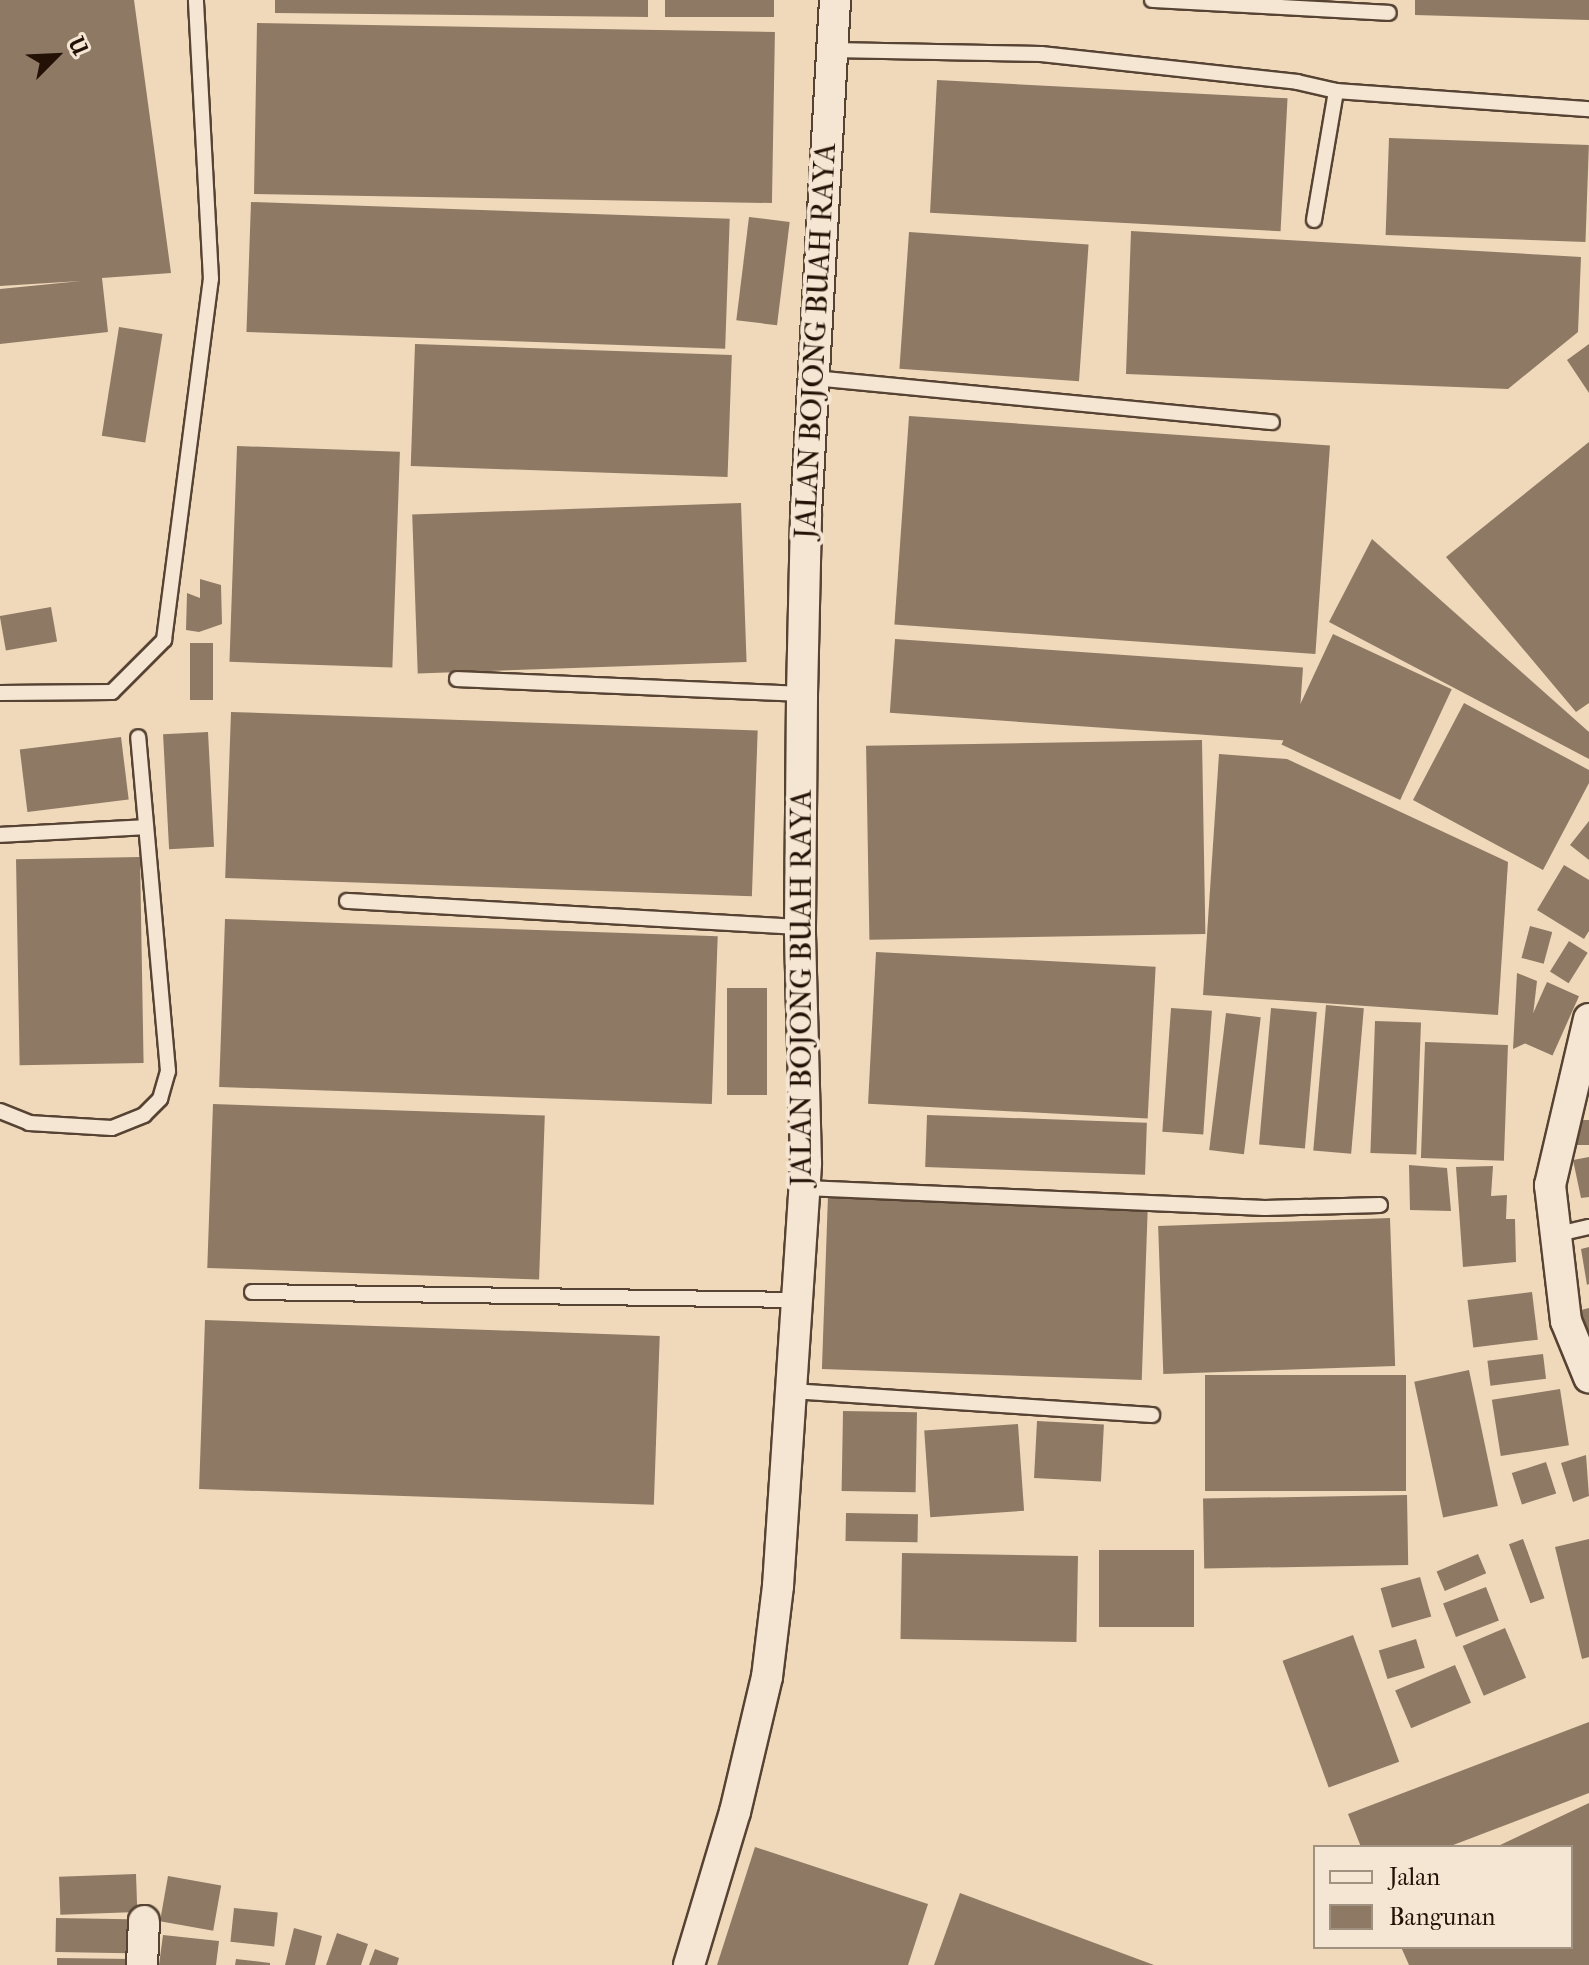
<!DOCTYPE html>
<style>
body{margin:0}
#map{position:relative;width:1589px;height:1965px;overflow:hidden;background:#f0d9bb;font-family:"IM FELL French Canon",serif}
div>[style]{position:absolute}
.building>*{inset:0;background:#8e7964;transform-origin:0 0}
.roads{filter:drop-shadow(2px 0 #574333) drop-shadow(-2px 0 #574333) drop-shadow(0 2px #574333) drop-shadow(0 -2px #574333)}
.service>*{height:14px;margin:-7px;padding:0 7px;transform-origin:7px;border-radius:7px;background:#f5e6d3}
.minor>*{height:30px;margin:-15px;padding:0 15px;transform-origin:15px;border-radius:15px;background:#f5e6d3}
span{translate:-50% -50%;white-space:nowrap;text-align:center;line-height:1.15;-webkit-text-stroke:8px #f5e6d3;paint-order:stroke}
.street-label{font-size:30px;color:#241106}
.legend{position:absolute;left:1313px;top:1845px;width:260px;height:104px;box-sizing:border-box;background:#f5e6d3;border:2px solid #a19181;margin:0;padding:10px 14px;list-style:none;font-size:24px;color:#241106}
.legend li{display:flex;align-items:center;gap:16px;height:40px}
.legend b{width:40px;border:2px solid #a19181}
.north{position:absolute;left:16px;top:16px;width:80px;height:80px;-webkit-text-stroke:6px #f5e6d3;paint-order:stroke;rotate:66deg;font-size:22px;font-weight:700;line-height:32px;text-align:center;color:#241106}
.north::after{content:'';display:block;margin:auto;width:28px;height:36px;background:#241106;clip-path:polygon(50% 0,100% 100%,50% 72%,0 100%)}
</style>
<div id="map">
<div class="building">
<i style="clip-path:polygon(0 0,134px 0,171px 273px,102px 278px,108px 332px,0 344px,0 289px,81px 281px,0 286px)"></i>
<i style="clip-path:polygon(275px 0,648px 0,648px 17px,275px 13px)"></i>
<i style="left:665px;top:0;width:109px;height:17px"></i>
<i style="clip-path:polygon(1415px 0,1589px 0,1589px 20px,1415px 15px)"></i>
<i style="left:257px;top:23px;width:518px;height:171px;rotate:1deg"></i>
<i style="left:937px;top:80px;width:351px;height:133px;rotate:3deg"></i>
<i style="left:1389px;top:138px;width:200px;height:97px;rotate:2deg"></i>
<i style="left:251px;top:202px;width:479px;height:130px;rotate:2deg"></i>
<i style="left:749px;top:217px;width:41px;height:104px;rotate:7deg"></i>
<i style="clip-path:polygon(1131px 231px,1581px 257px,1578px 332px,1508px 389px,1126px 374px)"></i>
<i style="left:909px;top:232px;width:180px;height:137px;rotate:4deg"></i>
<i style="left:119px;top:327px;width:44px;height:110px;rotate:9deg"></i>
<i style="left:415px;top:344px;width:317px;height:122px;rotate:2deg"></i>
<i style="clip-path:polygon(1589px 344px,1589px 393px,1567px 360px)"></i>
<i style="left:909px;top:416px;width:422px;height:209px;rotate:4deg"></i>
<i style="clip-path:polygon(1589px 442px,1589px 703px,1576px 712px,1446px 557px)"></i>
<i style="left:237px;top:446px;width:163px;height:216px;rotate:2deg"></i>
<i style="left:741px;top:503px;width:159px;height:329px;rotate:88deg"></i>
<i style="clip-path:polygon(1372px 539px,1589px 732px,1589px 759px,1329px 622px)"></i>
<i style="clip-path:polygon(200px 579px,221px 585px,222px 624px,199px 632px,186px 630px,187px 593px,200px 598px)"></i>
<i style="left:51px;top:607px;width:35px;height:52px;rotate:80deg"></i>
<i style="left:1333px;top:634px;width:131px;height:122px;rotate:25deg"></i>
<i style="left:895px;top:639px;width:409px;height:74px;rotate:4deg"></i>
<i style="left:190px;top:643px;width:23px;height:57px"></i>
<i style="clip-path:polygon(1464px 703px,1589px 770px,1589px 783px,1543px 870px,1413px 800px)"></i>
<i style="left:231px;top:712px;width:527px;height:166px;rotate:2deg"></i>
<i style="left:208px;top:732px;width:115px;height:45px;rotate:87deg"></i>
<i style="left:121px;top:737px;width:63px;height:102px;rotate:83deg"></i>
<i style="left:1202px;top:740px;width:194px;height:336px;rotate:89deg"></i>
<i style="clip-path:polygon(1219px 754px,1287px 759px,1508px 862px,1498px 1015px,1203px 995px)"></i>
<i style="clip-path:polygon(1589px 821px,1589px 860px,1570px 845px)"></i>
<i style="left:140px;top:857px;width:206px;height:124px;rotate:89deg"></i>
<i style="clip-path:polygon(1564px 865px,1589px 880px,1589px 931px,1584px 939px,1537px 910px)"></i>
<i style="left:225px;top:919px;width:493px;height:168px;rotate:2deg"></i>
<i style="left:1530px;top:926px;width:23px;height:33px;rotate:15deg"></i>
<i style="left:1569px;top:941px;width:22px;height:36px;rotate:32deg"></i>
<i style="left:876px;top:952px;width:280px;height:152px;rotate:3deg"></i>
<i style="clip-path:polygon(1517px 973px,1537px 981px,1530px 1041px,1513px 1049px)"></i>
<i style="left:1547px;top:982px;width:35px;height:65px;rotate:24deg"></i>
<i style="left:727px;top:988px;width:40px;height:107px"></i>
<i style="left:1326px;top:1005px;width:38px;height:146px;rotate:5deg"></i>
<i style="left:1171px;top:1008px;width:41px;height:124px;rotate:4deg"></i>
<i style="left:1271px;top:1008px;width:46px;height:137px;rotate:5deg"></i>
<i style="left:1226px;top:1013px;width:35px;height:138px;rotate:7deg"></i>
<i style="left:1375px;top:1021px;width:46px;height:132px;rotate:2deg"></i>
<i style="left:1425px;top:1042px;width:83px;height:116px;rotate:2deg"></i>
<i style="left:213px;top:1104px;width:332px;height:164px;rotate:2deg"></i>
<i style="left:927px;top:1115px;width:220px;height:52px;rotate:2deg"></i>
<i style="left:1589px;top:1120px;width:25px;height:20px;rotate:90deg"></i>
<i style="clip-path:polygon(1589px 1157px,1589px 1197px,1581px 1198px,1573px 1160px)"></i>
<i style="clip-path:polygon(1409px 1165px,1447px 1168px,1451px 1211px,1410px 1210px)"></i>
<i style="clip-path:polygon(1493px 1166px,1491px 1196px,1507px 1195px,1506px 1219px,1515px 1219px,1516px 1262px,1463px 1267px,1456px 1167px)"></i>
<i style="left:828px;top:1195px;width:320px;height:174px;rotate:2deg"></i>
<i style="left:1390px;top:1218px;width:148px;height:232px;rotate:88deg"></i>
<i style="clip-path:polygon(1589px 1247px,1589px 1284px,1587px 1285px,1581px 1249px)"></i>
<i style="left:1532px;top:1292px;width:48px;height:65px;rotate:83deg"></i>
<i style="clip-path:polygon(1589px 1308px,1589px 1341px,1588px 1341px,1581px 1310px)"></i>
<i style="left:205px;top:1320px;width:455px;height:169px;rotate:2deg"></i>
<i style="left:1543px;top:1354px;width:25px;height:56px;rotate:83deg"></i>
<i style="left:1469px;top:1370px;width:139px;height:56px;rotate:78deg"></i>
<i style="left:1406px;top:1375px;width:116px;height:201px;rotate:90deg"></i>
<i style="left:1560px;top:1389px;width:57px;height:69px;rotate:81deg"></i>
<i style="left:843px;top:1411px;width:74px;height:80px;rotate:1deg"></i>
<i style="left:1037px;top:1421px;width:67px;height:57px;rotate:3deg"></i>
<i style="left:1018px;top:1424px;width:87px;height:94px;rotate:86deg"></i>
<i style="clip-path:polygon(1586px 1455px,1589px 1496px,1573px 1502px,1561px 1463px)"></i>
<i style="left:1546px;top:1462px;width:33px;height:36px;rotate:72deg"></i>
<i style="left:1407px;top:1495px;width:70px;height:204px;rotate:89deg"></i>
<i style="left:846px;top:1513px;width:72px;height:28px;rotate:1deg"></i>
<i style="left:1523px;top:1539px;width:63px;height:15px;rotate:70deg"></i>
<i style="clip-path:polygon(1589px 1539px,1589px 1657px,1582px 1659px,1555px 1547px)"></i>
<i style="left:1099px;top:1550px;width:95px;height:77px"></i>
<i style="left:902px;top:1553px;width:176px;height:86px;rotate:1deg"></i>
<i style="left:1478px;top:1554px;width:21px;height:45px;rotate:67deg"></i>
<i style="left:1420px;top:1577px;width:41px;height:41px;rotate:74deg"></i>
<i style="left:1486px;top:1587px;width:36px;height:46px;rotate:69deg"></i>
<i style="left:1505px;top:1628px;width:54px;height:46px;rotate:67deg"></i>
<i style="left:1353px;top:1635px;width:135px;height:75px;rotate:70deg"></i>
<i style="left:1416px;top:1639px;width:30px;height:39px;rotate:73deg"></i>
<i style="left:1455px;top:1665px;width:41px;height:65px;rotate:67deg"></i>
<i style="clip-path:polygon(1589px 1722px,1589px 1793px,1448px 1847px,1361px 1847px,1348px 1814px)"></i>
<i style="clip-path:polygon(1589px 1803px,1589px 1965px,1409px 1965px,1401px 1947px,1571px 1947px,1571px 1847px,1496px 1847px)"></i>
<i style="clip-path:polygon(755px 1847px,928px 1904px,908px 1965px,717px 1965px)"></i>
<i style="left:136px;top:1874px;width:38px;height:77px;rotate:88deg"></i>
<i style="left:168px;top:1876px;width:54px;height:46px;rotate:10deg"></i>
<i style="clip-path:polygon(960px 1893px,1154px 1965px,934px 1965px)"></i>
<i style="left:234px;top:1908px;width:44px;height:34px;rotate:6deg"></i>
<i style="left:56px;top:1918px;width:73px;height:34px;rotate:1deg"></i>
<i style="clip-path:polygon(294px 1928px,322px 1936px,315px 1965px,285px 1965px)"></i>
<i style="clip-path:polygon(337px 1933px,368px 1944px,361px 1965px,326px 1965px)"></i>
<i style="clip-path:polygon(163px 1935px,219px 1941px,216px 1965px,159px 1965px)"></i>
<i style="clip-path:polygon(375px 1949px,399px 1958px,397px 1965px,369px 1965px)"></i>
<i style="clip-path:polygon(57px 1958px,133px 1959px,133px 1965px,57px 1965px)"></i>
<i style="clip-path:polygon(236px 1959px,270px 1963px,270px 1965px,235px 1965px)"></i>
</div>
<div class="roads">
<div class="service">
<i style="left:1152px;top:0;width:237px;rotate:3.1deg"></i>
<i style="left:832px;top:50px;width:209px;rotate:1.1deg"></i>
<i style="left:1041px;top:54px;width:258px;rotate:6.2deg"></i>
<i style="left:1297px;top:82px;width:40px;rotate:13deg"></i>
<i style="left:1336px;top:91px;width:254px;rotate:4.1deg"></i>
<i style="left:1314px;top:220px;width:131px;rotate:-80.3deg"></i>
<i style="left:813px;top:378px;width:461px;rotate:5.5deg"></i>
<i style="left:457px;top:679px;width:345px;rotate:2.5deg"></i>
<i style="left:0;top:693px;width:112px;rotate:-0.5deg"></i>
<i style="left:112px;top:692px;width:74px;rotate:-45deg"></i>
<i style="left:164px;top:640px;width:364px;rotate:-82.6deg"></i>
<i style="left:211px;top:279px;width:279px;rotate:-93.1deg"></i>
<i style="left:0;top:835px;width:146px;rotate:-3.1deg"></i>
<i style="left:347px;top:901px;width:454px;rotate:3.3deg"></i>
<i style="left:0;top:1111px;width:31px;rotate:22deg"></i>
<i style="left:29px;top:1123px;width:83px;rotate:3.4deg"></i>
<i style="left:112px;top:1128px;width:35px;rotate:-22deg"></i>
<i style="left:144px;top:1115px;width:23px;rotate:-45deg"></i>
<i style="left:160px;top:1099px;width:29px;rotate:-74deg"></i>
<i style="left:168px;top:1071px;width:335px;rotate:-95.1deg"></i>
<i style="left:805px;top:1188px;width:460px;rotate:2.5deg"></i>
<i style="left:1265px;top:1208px;width:115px;rotate:-1.5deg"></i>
<i style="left:1554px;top:1235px;width:36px;rotate:-13deg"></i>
<i style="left:252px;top:1292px;width:545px;rotate:0.84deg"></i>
<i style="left:791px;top:1391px;width:362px;rotate:3.8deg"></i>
</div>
<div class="minor">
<i style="left:1589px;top:1019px;width:171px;rotate:103.2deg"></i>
<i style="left:1550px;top:1185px;width:137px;rotate:83.3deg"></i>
<i style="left:1566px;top:1321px;width:61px;rotate:67.7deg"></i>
<i style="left:142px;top:1965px;width:44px;rotate:-87.4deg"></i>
<i style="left:689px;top:1965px;width:160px;rotate:-73.3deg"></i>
<i style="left:735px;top:1812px;width:139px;rotate:-76.7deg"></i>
<i style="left:767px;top:1677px;width:92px;rotate:-83.1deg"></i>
<i style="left:778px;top:1586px;width:424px;rotate:-86.2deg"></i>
<i style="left:806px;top:1163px;width:236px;rotate:-91.5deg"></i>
<i style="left:800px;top:927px;width:233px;rotate:-89.5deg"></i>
<i style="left:802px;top:694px;width:181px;rotate:-88.7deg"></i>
<i style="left:806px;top:513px;width:514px;rotate:-86.76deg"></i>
</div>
</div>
<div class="street-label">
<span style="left:816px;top:341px;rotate:-87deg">JALAN BOJONG BUAH RAYA</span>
<span style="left:802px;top:988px;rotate:-90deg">JALAN BOJONG BUAH RAYA</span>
</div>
<ul class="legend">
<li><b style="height:10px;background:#f5e6d3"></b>Jalan</li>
<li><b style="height:22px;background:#8e7964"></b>Bangunan</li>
</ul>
<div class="north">U</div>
</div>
